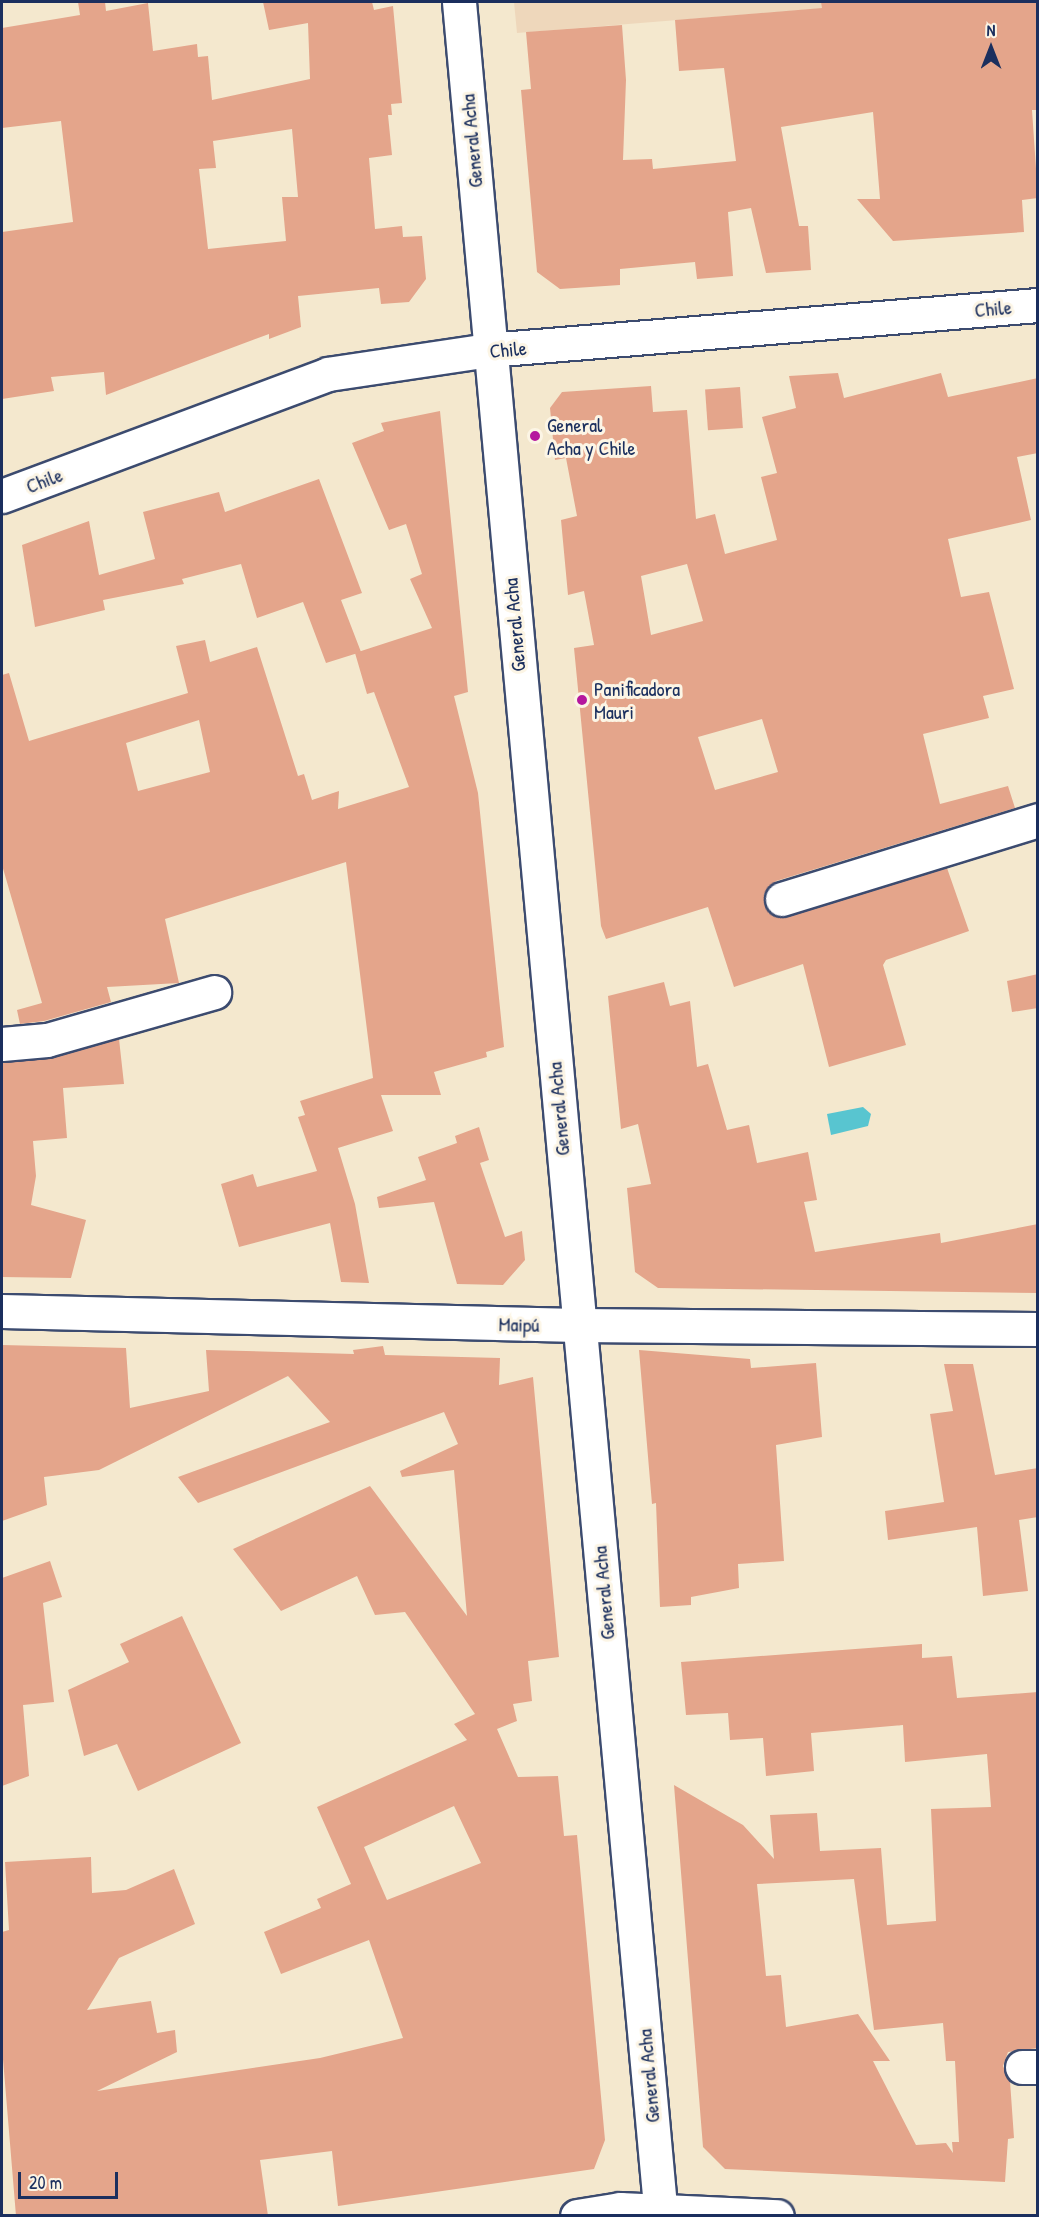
<!DOCTYPE html>
<meta charset="utf-8">
<style>
body{margin:0}
#map{position:relative;width:1039px;height:2217px;overflow:hidden;background:#f4e8ce;font-family:"Patrick Hand",sans-serif}
div>[style]{position:absolute}
.built>*{inset:0;background:#eed7bb}
.water>*{inset:0;background:#58c5d0}
.building>*{inset:0;background:#e4a58b;transform-origin:0 0}
.roads{filter:drop-shadow(2px 0 #3c4b6f) drop-shadow(-2px 0 #3c4b6f) drop-shadow(0 2px #3c4b6f) drop-shadow(0 -2px #3c4b6f)}
.minor>*{height:33px;margin:-16.5px;padding:0 16.5px;transform-origin:16.5px;border-radius:16.5px;background:#fff}
.dots>*{width:16px;height:16px;translate:-50% -50%;box-sizing:border-box;border:3px solid #fcf5e5;border-radius:50%}
span{translate:-50% -50%;white-space:nowrap;text-align:center;line-height:1.15;-webkit-text-stroke:6px #fcf5e5;paint-order:stroke}
.street-label{font-size:20px;color:#1b2f5e}
.poi-label{font-size:20px;color:#1b2f5e}
.left{translate:0 -50%;text-align:left}
.frame{position:absolute;inset:0;border:3px solid #1b2f5e;pointer-events:none}
.north{position:absolute;left:961px;top:18px;width:60px;height:60px;-webkit-text-stroke:4px #fcf5e5;paint-order:stroke;rotate:0deg;font-size:16px;font-weight:700;line-height:24px;text-align:center;color:#1b2f5e}
.north::after{content:'';display:block;margin:auto;width:21px;height:27px;background:#1b2f5e;clip-path:polygon(50% 0,100% 100%,50% 72%,0 100%)}
.scale{position:absolute;left:18px;top:2172px;width:100px;height:27px;box-sizing:border-box;border:3px solid #1b2f5e;border-top:0;padding-left:8px;font-size:18px;line-height:21px;white-space:nowrap;color:#1b2f5e;-webkit-text-stroke:4px #fcf5e5;paint-order:stroke}
</style>
<div id="map">
<div class="built">
<i style="clip-path:polygon(514px 2px,900px 2px,517px 33px)"></i>
</div>
<div class="water">
<i style="clip-path:polygon(863px 1107px,871px 1114px,868px 1126px,831px 1135px,827px 1114px)"></i>
</div>
<div class="building">
<i style="clip-path:polygon(evenodd,78px 2px,105px 2px,106px 11px,148px 3px,153px 51px,197px 44px,198px 57px,208px 56px,212px 100px,310px 79px,308px 23px,269px 30px,263px 2px,372px 2px,374px 10px,393px 6px,402px 103px,391px 104px,392px 115px,388px 115px,392px 155px,369px 158px,375px 229px,402px 226px,403px 237px,422px 236px,426px 279px,409px 302px,381px 304px,379px 288px,298px 296px,301px 327px,269px 339px,269px 334px,106px 395px,104px 372px,51px 377px,54px 391px,2px 399px,2px 232px,73px 222px,61px 121px,2px 128px,2px 28px,80px 15px,78px 2px,292px 129px,298px 197px,282px 197px,286px 241px,208px 249px,199px 169px,216px 168px,213px 141px,292px 129px)"></i>
<i style="clip-path:polygon(821px 2px,1038px 2px,1038px 110px,1032px 110px,1038px 198px,1022px 200px,1024px 232px,893px 241px,857px 199px,880px 199px,873px 112px,781px 127px,799px 226px,808px 226px,811px 270px,766px 273px,751px 208px,728px 212px,733px 276px,697px 279px,695px 262px,620px 269px,620px 285px,560px 289px,537px 272px,521px 90px,531px 89px,526px 32px,622px 25px,626px 80px,623px 160px,652px 159px,653px 169px,736px 161px,724px 68px,679px 71px,675px 20px,822px 8px)"></i>
<i style="clip-path:polygon(evenodd,838px 373px,844px 398px,941px 373px,948px 397px,1038px 378px,1038px 453px,1017px 457px,1031px 520px,948px 539px,961px 597px,989px 592px,1014px 689px,983px 696px,989px 718px,923px 734px,940px 804px,1008px 786px,1015px 808px,776px 881px,764px 894px,769px 912px,787px 917px,947px 868px,969px 931px,886px 960px,883px 965px,906px 1045px,829px 1067px,803px 964px,734px 987px,708px 907px,606px 939px,601px 926px,574px 648px,594px 645px,584px 591px,568px 595px,561px 520px,577px 516px,566px 458px,555px 460px,550px 408px,562px 392px,651px 386px,653px 412px,687px 410px,696px 519px,715px 514px,725px 554px,777px 540px,761px 477px,777px 473px,762px 417px,796px 408px,789px 376px,838px 373px,687px 564px,703px 621px,651px 635px,641px 576px,687px 564px,838px 373px,762px 719px,778px 772px,715px 790px,698px 737px,762px 719px)"></i>
<i style="left:740px;top:387px;width:41px;height:35px;rotate:86deg"></i>
<i style="clip-path:polygon(evenodd,440px 411px,468px 692px,454px 696px,478px 793px,504px 1047px,486px 1052px,487px 1057px,434px 1072px,441px 1095px,381px 1095px,393px 1131px,338px 1148px,355px 1204px,369px 1283px,341px 1282px,330px 1223px,239px 1247px,221px 1184px,253px 1174px,257px 1187px,317px 1171px,298px 1117px,305px 1115px,300px 1101px,373px 1078px,346px 862px,165px 919px,179px 983px,107px 987px,111px 1002px,44px 1021px,20px 1024px,17px 1010px,42px 1003px,2px 865px,2px 675px,9px 673px,29px 741px,188px 693px,176px 646px,205px 640px,210px 662px,257px 647px,298px 776px,304px 774px,312px 800px,339px 791px,338px 809px,409px 787px,374px 692px,367px 694px,355px 653px,432px 628px,410px 579px,422px 574px,406px 524px,389px 530px,352px 443px,384px 431px,381px 423px,440px 411px,199px 720px,210px 772px,138px 791px,126px 743px,199px 720px)"></i>
<i style="clip-path:polygon(319px 479px,362px 593px,341px 600px,361px 652px,326px 663px,303px 602px,257px 618px,241px 564px,182px 579px,184px 584px,103px 600px,105px 610px,35px 627px,22px 545px,89px 521px,99px 575px,155px 559px,143px 512px,219px 492px,225px 512px)"></i>
<i style="clip-path:polygon(1038px 974px,1038px 1008px,1012px 1012px,1007px 981px)"></i>
<i style="clip-path:polygon(664px 982px,670px 1006px,690px 1001px,697px 1067px,708px 1064px,727px 1130px,749px 1125px,757px 1163px,808px 1152px,817px 1200px,804px 1202px,815px 1252px,940px 1233px,941px 1243px,1038px 1224px,1038px 1293px,658px 1288px,635px 1272px,627px 1188px,651px 1184px,638px 1124px,621px 1129px,608px 996px)"></i>
<i style="clip-path:polygon(119px 1039px,124px 1084px,63px 1088px,67px 1138px,33px 1141px,36px 1176px,31px 1205px,86px 1220px,71px 1278px,2px 1277px,2px 1062px,52px 1058px)"></i>
<i style="clip-path:polygon(479px 1127px,489px 1160px,480px 1163px,505px 1237px,522px 1231px,525px 1260px,503px 1285px,457px 1284px,434px 1202px,379px 1208px,377px 1197px,426px 1180px,418px 1157px,457px 1143px,455px 1136px)"></i>
<i style="clip-path:polygon(evenodd,2px 1345px,126px 1348px,130px 1408px,209px 1391px,206px 1350px,354px 1354px,353px 1350px,383px 1346px,385px 1355px,500px 1358px,499px 1385px,533px 1377px,559px 1657px,528px 1661px,532px 1701px,513px 1704px,517px 1721px,497px 1729px,518px 1777px,558px 1776px,564px 1836px,577px 1835px,605px 2140px,594px 2169px,338px 2206px,332px 2151px,260px 2160px,268px 2216px,16px 2216px,2px 2047px,2px 1932px,9px 1930px,5px 1862px,91px 1857px,92px 1893px,126px 1890px,174px 1869px,195px 1924px,119px 1958px,87px 2010px,151px 2001px,157px 2033px,175px 2030px,177px 2052px,97px 2091px,320px 2058px,403px 2038px,369px 1940px,281px 1974px,264px 1932px,321px 1908px,317px 1899px,351px 1884px,317px 1807px,467px 1740px,454px 1724px,475px 1714px,405px 1612px,375px 1615px,357px 1576px,281px 1611px,233px 1549px,370px 1486px,467px 1616px,454px 1470px,402px 1477px,400px 1471px,458px 1444px,444px 1412px,198px 1503px,178px 1477px,330px 1422px,288px 1376px,99px 1470px,44px 1477px,47px 1505px,2px 1521px,2px 1345px,454px 1806px,481px 1863px,387px 1900px,364px 1847px,454px 1806px)"></i>
<i style="clip-path:polygon(639px 1350px,750px 1359px,751px 1368px,816px 1363px,822px 1437px,776px 1445px,784px 1561px,738px 1564px,739px 1588px,691px 1597px,691px 1605px,660px 1607px,656px 1503px,652px 1504px)"></i>
<i style="clip-path:polygon(944px 1364px,973px 1364px,995px 1475px,1038px 1468px,1038px 1517px,1019px 1520px,1028px 1591px,983px 1596px,977px 1527px,888px 1540px,885px 1511px,944px 1502px,930px 1414px,953px 1411px)"></i>
<i style="clip-path:polygon(50px 1561px,62px 1597px,43px 1603px,54px 1702px,23px 1705px,29px 1776px,2px 1786px,2px 1578px)"></i>
<i style="clip-path:polygon(182px 1616px,241px 1743px,138px 1791px,117px 1744px,84px 1756px,68px 1690px,129px 1662px,120px 1644px)"></i>
<i style="clip-path:polygon(evenodd,922px 1644px,922px 1658px,952px 1656px,957px 1698px,1038px 1692px,1038px 2048px,1008px 2052px,1003px 2066px,1010px 2081px,1014px 2138px,1008px 2139px,1005px 2182px,725px 2169px,703px 2147px,674px 1785px,743px 1825px,774px 1859px,770px 1815px,817px 1813px,820px 1851px,881px 1848px,887px 1925px,936px 1921px,931px 1809px,991px 1807px,987px 1754px,905px 1762px,903px 1725px,811px 1733px,814px 1771px,766px 1776px,763px 1738px,730px 1740px,728px 1713px,686px 1715px,681px 1662px,922px 1644px,854px 1879px,874px 2030px,943px 2023px,946px 2061px,955px 2061px,959px 2142px,952px 2142px,953px 2153px,946px 2143px,916px 2145px,873px 2061px,890px 2061px,858px 2014px,786px 2027px,781px 1975px,766px 1976px,757px 1884px,854px 1879px)"></i>
</div>
<div class="roads">
<div class="minor">
<i style="left:459px;top:2px;width:2223px;rotate:84.79deg"></i>
<i style="left:2px;top:496px;width:348px;rotate:-20.5deg"></i>
<i style="left:328px;top:374px;width:162px;rotate:-8.5deg"></i>
<i style="left:488px;top:350px;width:552px;rotate:-4.68deg"></i>
<i style="left:782px;top:899px;width:268px;rotate:-17.1deg"></i>
<i style="left:2px;top:1044px;width:45px;rotate:-5.1deg"></i>
<i style="left:47px;top:1040px;width:174px;rotate:-16deg"></i>
<i style="left:2px;top:1311px;width:576px;rotate:1.39deg"></i>
<i style="left:578px;top:1325px;width:460px;rotate:0.5deg"></i>
<i style="left:1022px;top:2067px;width:16px"></i>
<i style="left:577px;top:2216px;width:44px;rotate:-9.2deg"></i>
<i style="left:620px;top:2209px;width:157px;rotate:2.6deg"></i>
</div>
</div>
<div class="dots">
<i style="left:535px;top:436px;background:#b5179e"></i>
<i style="left:582px;top:700px;background:#b5179e"></i>
</div>
<div class="street-label">
<span style="left:471px;top:141px;rotate:-95deg">General Acha</span>
<span style="left:993px;top:308px;rotate:-5deg">Chile</span>
<span style="left:508px;top:349px;rotate:-5deg">Chile</span>
<span style="left:44px;top:480px;rotate:-21deg">Chile</span>
<span style="left:514px;top:625px;rotate:-95deg">General Acha</span>
<span style="left:558px;top:1109px;rotate:-95deg">General Acha</span>
<span style="left:519px;top:1324px;rotate:1deg">Maipú</span>
<span style="left:603px;top:1593px;rotate:-95deg">General Acha</span>
<span style="left:648px;top:2076px;rotate:-95deg">General Acha</span>
</div>
<div class="poi-label">
<span class="left" style="left:547px;top:436px">General<br>Acha y Chile</span>
<span class="left" style="left:594px;top:700px">Panificadora<br>Mauri</span>
</div>
<div class="frame"></div>
<div class="north">N</div>
<div class="scale">20 m</div>
</div>
